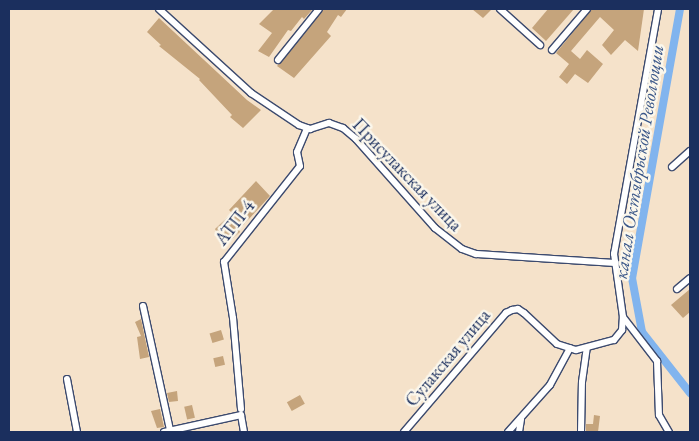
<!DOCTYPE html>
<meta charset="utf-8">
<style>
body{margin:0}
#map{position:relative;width:699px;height:441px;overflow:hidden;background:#f5e2ca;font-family:"EB Garamond",serif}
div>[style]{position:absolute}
.canal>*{height:8px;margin:-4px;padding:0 4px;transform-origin:4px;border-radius:4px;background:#81b4ee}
.building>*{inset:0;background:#c5a47c;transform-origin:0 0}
.roads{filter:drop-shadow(1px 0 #3c4a6e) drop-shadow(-1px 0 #3c4a6e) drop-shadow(0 1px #3c4a6e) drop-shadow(0 -1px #3c4a6e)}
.street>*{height:6px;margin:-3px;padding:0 3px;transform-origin:3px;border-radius:3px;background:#fff}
span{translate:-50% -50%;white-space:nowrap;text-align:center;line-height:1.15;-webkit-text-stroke:5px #fbf7ec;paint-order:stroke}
.street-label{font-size:18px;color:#1b2f5e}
.water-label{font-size:19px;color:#3a5789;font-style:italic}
.frame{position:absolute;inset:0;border:10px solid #1b2f5e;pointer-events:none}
</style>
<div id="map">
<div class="canal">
<i style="left:680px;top:9px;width:273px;rotate:100.1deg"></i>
<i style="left:632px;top:278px;width:55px;rotate:79.5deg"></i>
<i style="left:642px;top:332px;width:78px;rotate:51.8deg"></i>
</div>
<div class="building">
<i style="clip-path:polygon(274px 9px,312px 10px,304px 19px,302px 17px,291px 31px,288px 30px,269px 57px,258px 51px,272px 33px,259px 24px)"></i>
<i style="clip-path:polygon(324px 9px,347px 9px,341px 17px,338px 15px,327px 32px,331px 36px,294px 78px,277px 66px)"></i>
<i style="clip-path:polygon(472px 9px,492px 9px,483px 18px)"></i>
<i style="clip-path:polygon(548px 9px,574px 9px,546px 41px,532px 28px)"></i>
<i style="clip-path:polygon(592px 9px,644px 9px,638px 51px,625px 40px,611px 55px,602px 45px,614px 30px,600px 17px,571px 51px,580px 59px,587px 50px,603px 64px,588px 83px,575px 74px,567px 84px,559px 77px,569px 64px,556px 53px)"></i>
<i style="clip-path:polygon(159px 18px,247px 100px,261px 110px,243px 128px,230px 117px,232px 115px,199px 80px,200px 79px,159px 46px,161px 45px,147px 32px)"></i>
<i style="clip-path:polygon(256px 181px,270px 196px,239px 230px,240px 232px,225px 246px,215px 229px,232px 213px,229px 210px)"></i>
<i style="clip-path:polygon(690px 289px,690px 312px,683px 318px,671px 305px)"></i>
<i style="clip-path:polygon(141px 319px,149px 357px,140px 359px,137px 337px,141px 336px,135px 322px)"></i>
<i style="left:221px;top:330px;width:10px;height:12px;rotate:73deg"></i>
<i style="left:223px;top:356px;width:9px;height:10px;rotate:77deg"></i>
<i style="clip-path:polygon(177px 391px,178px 401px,169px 402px,167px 393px)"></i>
<i style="left:300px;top:395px;width:10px;height:15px;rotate:61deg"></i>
<i style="left:192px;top:405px;width:13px;height:8px;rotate:77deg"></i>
<i style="clip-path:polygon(160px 409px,164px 427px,157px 428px,151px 411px)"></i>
<i style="clip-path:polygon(594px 415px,600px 416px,598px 432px,586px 431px,586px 424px,593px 424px)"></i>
</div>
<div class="roads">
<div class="street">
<i style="left:159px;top:9px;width:125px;rotate:42.4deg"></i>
<i style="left:251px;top:93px;width:58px;rotate:33.7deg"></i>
<i style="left:299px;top:125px;width:12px;rotate:20deg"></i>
<i style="left:310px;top:129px;width:20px;rotate:-18deg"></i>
<i style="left:329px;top:123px;width:15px;rotate:20deg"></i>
<i style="left:343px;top:128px;width:17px;rotate:40deg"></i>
<i style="left:356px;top:139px;width:119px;rotate:48.4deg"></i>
<i style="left:435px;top:228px;width:34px;rotate:38deg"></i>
<i style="left:462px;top:249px;width:15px;rotate:20deg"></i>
<i style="left:476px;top:254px;width:140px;rotate:3.7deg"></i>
<i style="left:500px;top:9px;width:54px;rotate:42deg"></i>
<i style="left:552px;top:50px;width:54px;rotate:-49.5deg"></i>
<i style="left:278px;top:60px;width:65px;rotate:-51.2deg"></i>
<i style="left:672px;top:167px;width:24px;rotate:-42deg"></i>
<i style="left:677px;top:289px;width:17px;rotate:-40deg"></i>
<i style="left:143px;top:306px;width:127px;rotate:77.7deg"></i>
<i style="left:623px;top:317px;width:56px;rotate:52.3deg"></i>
<i style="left:657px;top:361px;width:54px;rotate:87.9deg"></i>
<i style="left:659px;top:415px;width:20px;rotate:60deg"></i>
<i style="left:67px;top:379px;width:54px;rotate:79.3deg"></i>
<i style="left:241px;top:409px;width:91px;rotate:-95deg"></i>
<i style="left:233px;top:318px;width:57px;rotate:-99.1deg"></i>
<i style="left:224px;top:262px;width:122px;rotate:-51.6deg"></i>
<i style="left:300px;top:166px;width:14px;rotate:-102deg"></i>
<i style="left:297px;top:152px;width:26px;rotate:-67deg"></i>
<i style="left:164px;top:432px;width:79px;rotate:-12.4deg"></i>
<i style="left:241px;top:415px;width:17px;rotate:80deg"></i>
<i style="left:404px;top:432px;width:157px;rotate:-49.4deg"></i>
<i style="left:506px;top:313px;width:7px;rotate:-27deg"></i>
<i style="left:512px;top:310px;width:6px;rotate:-9deg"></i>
<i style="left:518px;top:309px;width:7px;rotate:34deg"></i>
<i style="left:524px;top:313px;width:45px;rotate:43.2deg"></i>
<i style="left:557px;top:344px;width:20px;rotate:18deg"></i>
<i style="left:576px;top:350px;width:39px;rotate:-15deg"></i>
<i style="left:614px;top:340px;width:13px;rotate:-51deg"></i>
<i style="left:622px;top:330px;width:13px;rotate:-86deg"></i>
<i style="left:623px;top:317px;width:64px;rotate:-98.1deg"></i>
<i style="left:614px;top:254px;width:249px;rotate:-79.8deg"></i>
<i style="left:508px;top:432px;width:63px;rotate:-48.2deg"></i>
<i style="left:550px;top:385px;width:42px;rotate:-61.6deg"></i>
<i style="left:519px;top:432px;width:13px;rotate:-81deg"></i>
<i style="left:581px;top:432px;width:50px;rotate:-88.9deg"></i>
<i style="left:582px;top:382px;width:34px;rotate:-82deg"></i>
</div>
</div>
<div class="street-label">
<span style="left:407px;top:175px;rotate:46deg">Присулакская улица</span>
<span style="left:235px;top:223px;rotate:-52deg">АТП-4</span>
<span style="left:448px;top:358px;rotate:-50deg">Сулакская улица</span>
</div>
<div class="water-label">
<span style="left:639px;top:162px;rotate:-81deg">канал Октябрьской Революции</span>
</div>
<div class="frame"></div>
</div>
